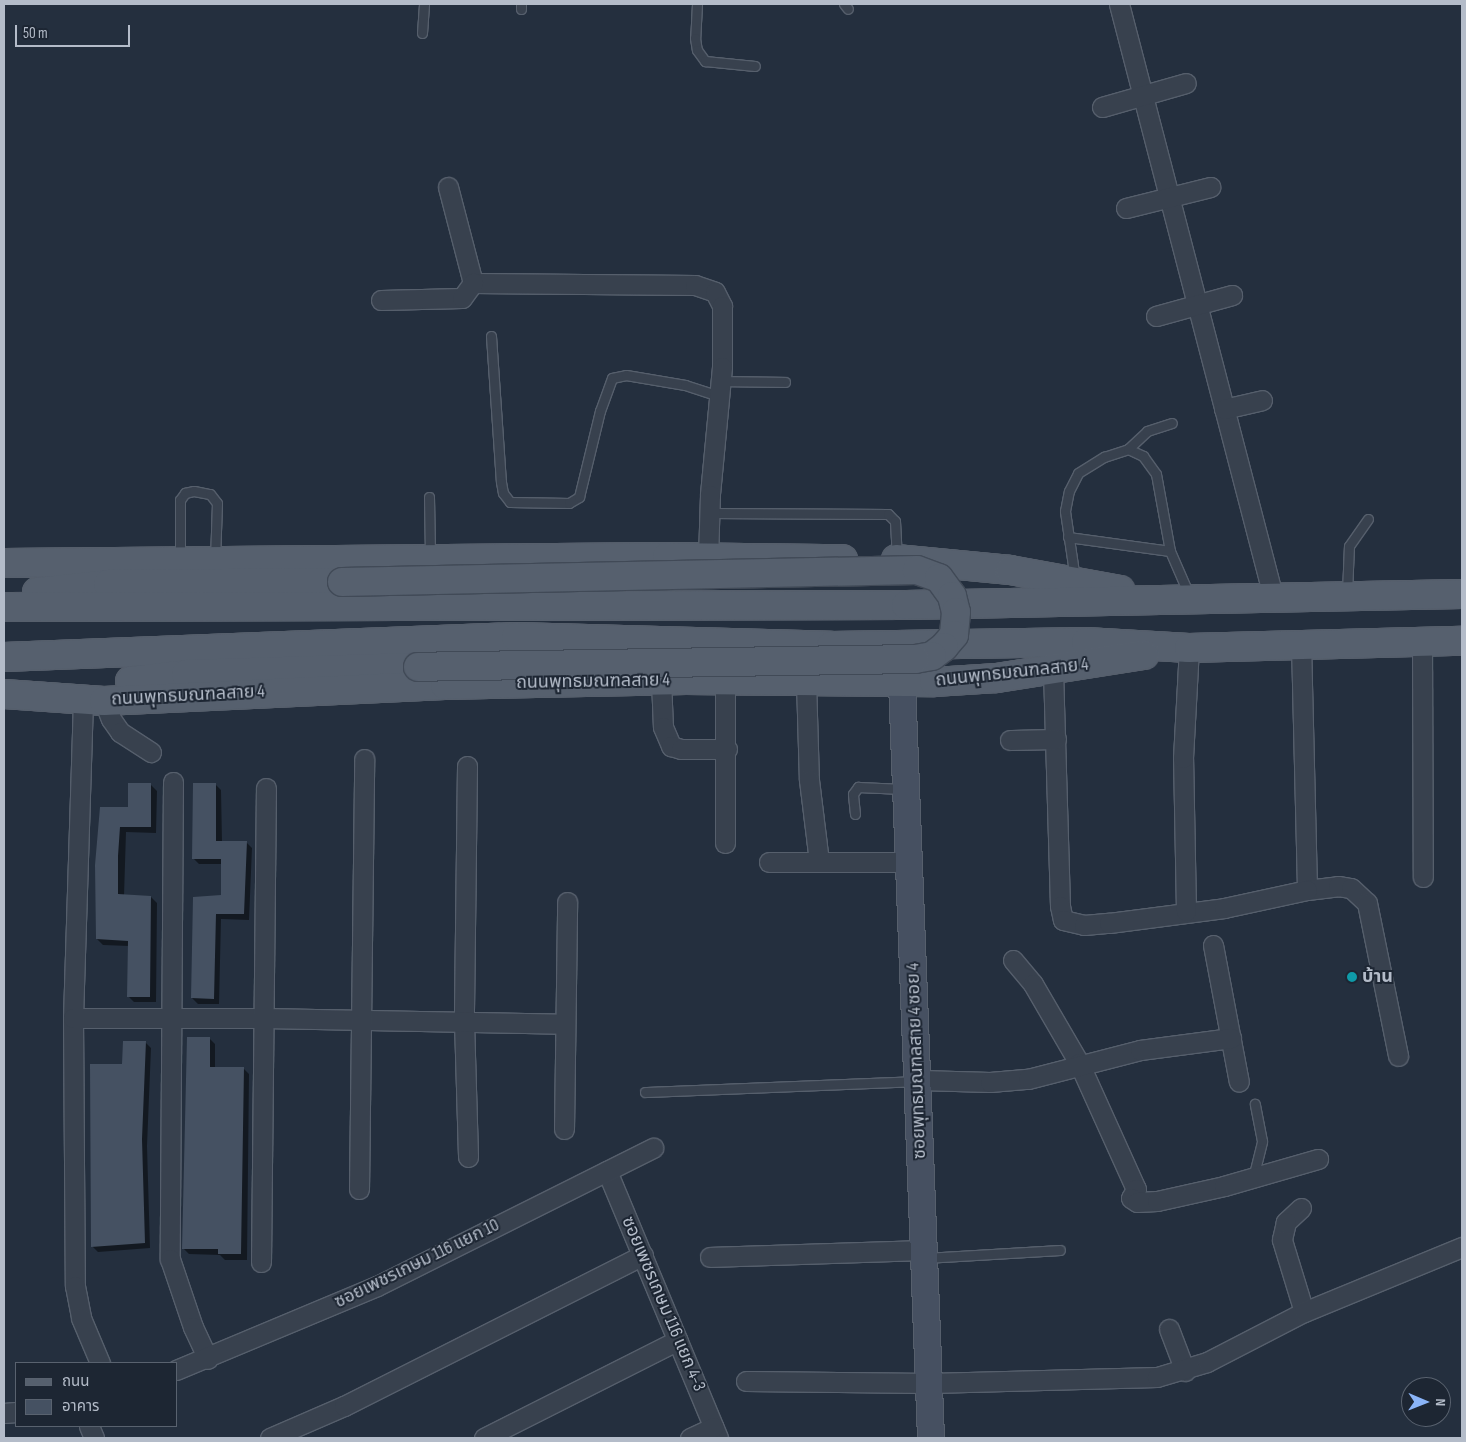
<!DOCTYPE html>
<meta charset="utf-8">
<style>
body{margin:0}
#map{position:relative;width:1466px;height:1442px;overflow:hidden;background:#242f3e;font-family:"Sofia Sans Condensed","Noto Sans Thai",sans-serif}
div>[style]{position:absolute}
.shadow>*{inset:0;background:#0007}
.building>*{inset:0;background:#455162}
.roads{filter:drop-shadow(1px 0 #565f6c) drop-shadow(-1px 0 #565f6c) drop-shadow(0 1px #565f6c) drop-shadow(0 -1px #565f6c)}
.lane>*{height:9px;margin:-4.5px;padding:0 4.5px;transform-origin:4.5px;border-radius:4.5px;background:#38414e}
.street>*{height:19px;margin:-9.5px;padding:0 9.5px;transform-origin:9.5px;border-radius:9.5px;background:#38414e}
.secondary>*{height:26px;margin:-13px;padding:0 13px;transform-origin:13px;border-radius:13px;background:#465061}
.primary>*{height:28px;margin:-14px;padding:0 14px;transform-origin:14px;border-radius:14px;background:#56606e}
.bridges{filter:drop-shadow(1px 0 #414a57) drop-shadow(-1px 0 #414a57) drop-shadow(0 1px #414a57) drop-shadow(0 -1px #414a57)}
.primary-bridge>*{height:28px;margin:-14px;padding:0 14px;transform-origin:14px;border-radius:14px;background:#56606e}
.dots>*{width:14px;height:14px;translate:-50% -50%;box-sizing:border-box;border:2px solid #1d2633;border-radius:50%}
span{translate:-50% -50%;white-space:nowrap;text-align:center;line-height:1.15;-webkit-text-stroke:4px #1d2633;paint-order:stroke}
.street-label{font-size:18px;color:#b4bcc9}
.poi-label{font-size:18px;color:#b4bcc9;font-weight:700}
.left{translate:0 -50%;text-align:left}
.frame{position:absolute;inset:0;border:5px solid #b4bcc9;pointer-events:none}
.legend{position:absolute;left:15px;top:1362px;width:162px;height:65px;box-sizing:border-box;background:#1d2633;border:1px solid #59626f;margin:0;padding:6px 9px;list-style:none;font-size:15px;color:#b4bcc9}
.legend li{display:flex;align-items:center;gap:10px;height:25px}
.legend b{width:25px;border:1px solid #59626f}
.north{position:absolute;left:1401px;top:1377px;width:50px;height:50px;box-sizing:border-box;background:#1d2633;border:1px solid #59626f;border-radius:50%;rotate:91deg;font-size:14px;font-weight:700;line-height:20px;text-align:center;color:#b4bcc9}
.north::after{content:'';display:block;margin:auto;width:18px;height:22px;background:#8ab4f8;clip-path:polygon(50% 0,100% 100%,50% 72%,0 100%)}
.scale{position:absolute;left:15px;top:25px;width:115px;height:22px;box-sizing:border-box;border:2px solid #b4bcc9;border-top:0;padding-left:6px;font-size:15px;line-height:18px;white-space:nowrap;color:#b4bcc9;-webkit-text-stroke:4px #1d2633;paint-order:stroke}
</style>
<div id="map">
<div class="shadow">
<i style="clip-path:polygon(215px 784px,221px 790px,222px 842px,246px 842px,252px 848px,249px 920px,221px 919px,219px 1004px,198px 1004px,192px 998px,194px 898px,222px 896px,223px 864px,199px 864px,193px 858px)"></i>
<i style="clip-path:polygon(151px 785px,157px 791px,156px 833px,126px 832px,124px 896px,151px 897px,157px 903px,156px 1002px,134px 1002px,128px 996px,129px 946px,103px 945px,97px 939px,97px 865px,129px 809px)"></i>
<i style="clip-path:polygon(209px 1038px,215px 1044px,215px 1068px,243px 1068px,249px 1074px,247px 1260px,225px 1260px,220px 1255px,189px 1254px,183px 1248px)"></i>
<i style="clip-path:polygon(145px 1042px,151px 1048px,147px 1146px,150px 1248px,98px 1252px,92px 1246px,124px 1066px)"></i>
</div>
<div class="building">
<i style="clip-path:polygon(128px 783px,151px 783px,151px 827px,120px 827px,118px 856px,118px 894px,151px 896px,150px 997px,127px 997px,128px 941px,96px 939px,95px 865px,100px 807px,128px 807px)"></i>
<i style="clip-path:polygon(193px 783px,216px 783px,216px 841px,247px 841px,244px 914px,216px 914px,214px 999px,191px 998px,193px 897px,221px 895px,221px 859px,192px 859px)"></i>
<i style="clip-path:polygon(187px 1037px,210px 1037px,210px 1067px,244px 1067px,241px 1254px,218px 1254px,218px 1249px,182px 1249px)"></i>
<i style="clip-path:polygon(123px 1041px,146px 1041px,142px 1139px,145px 1243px,91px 1247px,90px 1064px,122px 1064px)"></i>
</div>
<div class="roads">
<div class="lane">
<i style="left:697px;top:4px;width:34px;rotate:93deg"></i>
<i style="left:695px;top:38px;width:12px;rotate:81deg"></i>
<i style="left:697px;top:50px;width:14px;rotate:54deg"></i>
<i style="left:705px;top:61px;width:50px;rotate:5.7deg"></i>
<i style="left:844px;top:4px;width:6px;rotate:51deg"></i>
<i style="left:521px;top:9px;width:5px;rotate:-90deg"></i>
<i style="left:422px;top:33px;width:29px;rotate:-86deg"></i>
<i style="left:491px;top:336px;width:146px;rotate:86.1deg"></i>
<i style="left:501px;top:482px;width:11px;rotate:80deg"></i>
<i style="left:503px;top:493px;width:11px;rotate:52deg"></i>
<i style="left:510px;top:502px;width:59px;rotate:1deg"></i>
<i style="left:569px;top:503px;width:12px;rotate:-31deg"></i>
<i style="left:579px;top:497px;width:89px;rotate:-76.3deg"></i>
<i style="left:600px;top:411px;width:35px;rotate:-70deg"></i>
<i style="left:612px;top:378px;width:14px;rotate:-12deg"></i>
<i style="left:626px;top:375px;width:60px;rotate:9.6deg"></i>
<i style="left:685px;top:385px;width:36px;rotate:18deg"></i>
<i style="left:721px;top:381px;width:64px;rotate:0.9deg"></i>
<i style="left:1128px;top:449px;width:17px;rotate:25deg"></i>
<i style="left:1143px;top:456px;width:22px;rotate:54deg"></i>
<i style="left:1156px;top:474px;width:78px;rotate:79.7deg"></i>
<i style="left:1170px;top:551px;width:50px;rotate:66.5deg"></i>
<i style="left:429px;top:497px;width:59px;rotate:89deg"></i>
<i style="left:709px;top:513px;width:179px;rotate:0.3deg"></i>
<i style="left:888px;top:514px;width:10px;rotate:45deg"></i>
<i style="left:895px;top:521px;width:36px;rotate:87deg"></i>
<i style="left:1068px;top:537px;width:103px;rotate:7.8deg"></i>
<i style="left:180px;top:558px;width:58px;rotate:-90deg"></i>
<i style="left:180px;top:500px;width:9px;rotate:-54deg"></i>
<i style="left:185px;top:493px;width:9px;rotate:-13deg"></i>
<i style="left:194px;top:491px;width:16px;rotate:11deg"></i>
<i style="left:210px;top:494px;width:11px;rotate:52deg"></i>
<i style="left:217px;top:503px;width:56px;rotate:92deg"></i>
<i style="left:1075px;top:579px;width:69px;rotate:-98.4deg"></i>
<i style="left:1065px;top:511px;width:20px;rotate:-79deg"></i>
<i style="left:1069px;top:491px;width:20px;rotate:-63deg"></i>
<i style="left:1078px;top:473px;width:31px;rotate:-32deg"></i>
<i style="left:1104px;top:457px;width:25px;rotate:-18deg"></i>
<i style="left:1128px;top:449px;width:26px;rotate:-43deg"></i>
<i style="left:1147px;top:431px;width:26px;rotate:-18deg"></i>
<i style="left:1347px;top:593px;width:47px;rotate:-87.6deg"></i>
<i style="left:1349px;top:546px;width:33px;rotate:-55deg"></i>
<i style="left:855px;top:814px;width:20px;rotate:-96deg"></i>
<i style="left:853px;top:794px;width:9px;rotate:-54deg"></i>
<i style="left:858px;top:787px;width:45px;rotate:2.5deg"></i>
<i style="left:645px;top:1092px;width:270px;rotate:-2.3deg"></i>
<i style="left:1253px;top:1178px;width:38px;rotate:-76deg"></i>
<i style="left:1262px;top:1141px;width:38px;rotate:-101deg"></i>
<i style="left:925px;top:1258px;width:135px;rotate:-3.4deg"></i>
</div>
<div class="street">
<i style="left:1119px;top:4px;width:612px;rotate:75.42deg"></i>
<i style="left:1102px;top:107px;width:87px;rotate:-15.9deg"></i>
<i style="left:448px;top:187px;width:99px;rotate:75.4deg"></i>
<i style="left:473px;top:283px;width:222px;rotate:0.5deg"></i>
<i style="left:695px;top:285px;width:21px;rotate:19deg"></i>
<i style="left:715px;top:292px;width:16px;rotate:63deg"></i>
<i style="left:722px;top:306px;width:61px;rotate:90deg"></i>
<i style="left:722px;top:367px;width:129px;rotate:95.4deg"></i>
<i style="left:710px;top:495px;width:62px;rotate:91.8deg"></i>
<i style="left:1126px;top:208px;width:87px;rotate:-14deg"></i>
<i style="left:381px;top:300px;width:81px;rotate:-1.4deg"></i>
<i style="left:462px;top:298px;width:19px;rotate:-54deg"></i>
<i style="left:1156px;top:316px;width:79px;rotate:-15.4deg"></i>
<i style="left:1224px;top:409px;width:39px;rotate:-13deg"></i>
<i style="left:1422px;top:642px;width:235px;rotate:89.8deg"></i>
<i style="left:1301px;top:643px;width:247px;rotate:88.6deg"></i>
<i style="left:1307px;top:890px;width:31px;rotate:-7deg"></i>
<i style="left:1338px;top:886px;width:13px;rotate:9deg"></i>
<i style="left:1351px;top:888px;width:22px;rotate:43deg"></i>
<i style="left:1367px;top:903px;width:156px;rotate:78.5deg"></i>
<i style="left:1053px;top:670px;width:236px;rotate:88.3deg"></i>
<i style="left:1060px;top:906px;width:14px;rotate:78deg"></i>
<i style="left:1063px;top:920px;width:22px;rotate:13deg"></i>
<i style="left:1084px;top:925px;width:25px;rotate:-5deg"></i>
<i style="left:1109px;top:923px;width:116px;rotate:-7.4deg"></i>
<i style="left:1224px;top:908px;width:85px;rotate:-12.2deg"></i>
<i style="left:661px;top:680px;width:47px;rotate:87.6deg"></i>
<i style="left:663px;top:727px;width:21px;rotate:67deg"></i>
<i style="left:671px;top:746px;width:10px;rotate:17deg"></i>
<i style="left:681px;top:749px;width:46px"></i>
<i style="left:806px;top:681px;width:99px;rotate:88.3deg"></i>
<i style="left:809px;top:780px;width:82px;rotate:83deg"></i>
<i style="left:83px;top:700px;width:318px;rotate:91.8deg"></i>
<i style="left:73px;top:1018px;width:268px;rotate:89.6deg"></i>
<i style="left:75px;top:1286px;width:33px;rotate:79deg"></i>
<i style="left:81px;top:1318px;width:49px;rotate:67.1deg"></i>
<i style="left:104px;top:701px;width:19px;rotate:69deg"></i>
<i style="left:111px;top:719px;width:16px;rotate:55deg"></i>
<i style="left:120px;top:732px;width:37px;rotate:33deg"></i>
<i style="left:1010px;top:740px;width:46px;rotate:-1.2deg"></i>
<i style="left:467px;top:766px;width:255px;rotate:90.7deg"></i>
<i style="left:464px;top:1021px;width:136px;rotate:88.3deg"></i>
<i style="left:173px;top:782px;width:477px;rotate:90.4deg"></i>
<i style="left:170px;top:1259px;width:72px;rotate:71.3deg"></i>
<i style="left:193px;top:1327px;width:35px;rotate:65deg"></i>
<i style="left:725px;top:843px;width:163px;rotate:-90deg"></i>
<i style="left:769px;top:862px;width:142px"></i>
<i style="left:1186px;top:911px;width:153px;rotate:-91.1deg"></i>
<i style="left:1183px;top:758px;width:110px;rotate:-86.9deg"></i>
<i style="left:1213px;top:945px;width:139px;rotate:79.3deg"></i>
<i style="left:1013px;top:960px;width:31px;rotate:50deg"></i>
<i style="left:1033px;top:984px;width:91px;rotate:59.8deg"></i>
<i style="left:1079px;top:1063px;width:138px;rotate:65.7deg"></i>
<i style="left:1136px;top:1189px;width:10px;rotate:119deg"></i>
<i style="left:1131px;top:1198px;width:7px;rotate:34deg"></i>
<i style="left:1137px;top:1202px;width:20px;rotate:-3deg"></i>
<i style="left:1157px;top:1201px;width:69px;rotate:-12.6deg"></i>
<i style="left:1224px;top:1186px;width:98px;rotate:-16deg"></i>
<i style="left:73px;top:1018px;width:190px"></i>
<i style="left:263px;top:1018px;width:301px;rotate:1.1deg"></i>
<i style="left:920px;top:1080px;width:70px;rotate:1.6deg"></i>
<i style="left:990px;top:1082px;width:38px;rotate:-5deg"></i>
<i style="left:1028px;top:1079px;width:116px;rotate:-14.5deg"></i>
<i style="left:1140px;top:1050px;width:92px;rotate:-7.5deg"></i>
<i style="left:564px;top:1129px;width:227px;rotate:-89.2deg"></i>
<i style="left:607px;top:1171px;width:289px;rotate:67.4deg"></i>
<i style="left:359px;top:1189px;width:430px;rotate:-89.3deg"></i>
<i style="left:1301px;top:1208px;width:21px;rotate:137deg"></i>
<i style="left:1286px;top:1222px;width:18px;rotate:103deg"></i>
<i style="left:1282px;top:1240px;width:75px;rotate:73deg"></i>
<i style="left:710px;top:1257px;width:212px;rotate:-1.9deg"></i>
<i style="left:261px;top:1262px;width:474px;rotate:-89.4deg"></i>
<i style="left:1169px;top:1329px;width:45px;rotate:69.1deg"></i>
<i style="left:176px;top:1370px;width:218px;rotate:-22.7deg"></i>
<i style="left:377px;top:1286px;width:309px;rotate:-26.6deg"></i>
<i style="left:746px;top:1381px;width:184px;rotate:0.6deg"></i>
<i style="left:930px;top:1383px;width:227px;rotate:-1.5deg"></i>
<i style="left:1157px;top:1377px;width:52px;rotate:-16.7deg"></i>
<i style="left:1207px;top:1362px;width:109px;rotate:-27.3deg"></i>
<i style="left:1304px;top:1312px;width:171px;rotate:-22.4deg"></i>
<i style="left:4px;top:1413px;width:12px;rotate:-5deg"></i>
<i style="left:89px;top:1426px;width:13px;rotate:67deg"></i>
<i style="left:270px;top:1438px;width:81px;rotate:-23.4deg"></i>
<i style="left:344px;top:1406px;width:335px;rotate:-26.8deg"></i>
<i style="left:484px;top:1438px;width:217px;rotate:-26.8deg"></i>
<i style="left:690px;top:1438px;width:26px;rotate:-25deg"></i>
</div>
<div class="secondary">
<i style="left:902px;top:683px;width:756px;rotate:87.8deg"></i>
</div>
<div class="primary">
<i style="left:896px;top:559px;width:115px;rotate:5.5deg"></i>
<i style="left:1010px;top:570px;width:112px;rotate:10.3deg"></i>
<i style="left:4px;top:563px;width:663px;rotate:-0.52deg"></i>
<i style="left:667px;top:557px;width:176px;rotate:0.7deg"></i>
<i style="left:37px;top:592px;width:71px;rotate:-6.4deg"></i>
<i style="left:108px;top:584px;width:234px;rotate:-0.5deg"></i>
<i style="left:4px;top:607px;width:902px;rotate:-0.13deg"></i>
<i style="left:906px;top:605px;width:556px;rotate:-1.13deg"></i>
<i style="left:4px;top:657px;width:512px;rotate:-2.24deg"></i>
<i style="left:516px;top:637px;width:315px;rotate:1.6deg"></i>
<i style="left:831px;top:646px;width:255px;rotate:-0.9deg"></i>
<i style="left:1086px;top:642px;width:103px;rotate:3.3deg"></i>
<i style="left:1189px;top:648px;width:273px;rotate:-1.5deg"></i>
<i style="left:130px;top:681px;width:56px;rotate:-7.1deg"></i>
<i style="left:186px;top:674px;width:226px;rotate:-1.8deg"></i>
<i style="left:4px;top:694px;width:100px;rotate:4deg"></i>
<i style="left:104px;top:701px;width:341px;rotate:-2.7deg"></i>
<i style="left:445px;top:685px;width:241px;rotate:-1.2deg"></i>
<i style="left:686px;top:680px;width:248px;rotate:0.5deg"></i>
<i style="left:934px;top:682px;width:63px;rotate:-3.6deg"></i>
<i style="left:997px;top:678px;width:149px;rotate:-8.9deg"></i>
</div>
</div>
<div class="bridges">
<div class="primary-bridge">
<i style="left:342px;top:582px;width:575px;rotate:-1.2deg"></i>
<i style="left:917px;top:570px;width:23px;rotate:20deg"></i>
<i style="left:939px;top:578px;width:22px;rotate:54deg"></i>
<i style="left:952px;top:596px;width:16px;rotate:76deg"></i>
<i style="left:956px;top:612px;width:23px;rotate:95deg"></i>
<i style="left:954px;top:635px;width:16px;rotate:130deg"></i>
<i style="left:944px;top:647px;width:15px;rotate:143deg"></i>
<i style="left:932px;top:656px;width:17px;rotate:170deg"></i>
<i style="left:915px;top:659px;width:497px;rotate:179.1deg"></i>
</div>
</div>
<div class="dots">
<i style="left:1352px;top:977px;background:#0f9aa8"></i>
</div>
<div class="street-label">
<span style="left:1012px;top:673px;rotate:-6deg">ถนนพุทธมณฑลสาย 4</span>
<span style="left:593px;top:682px;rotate:-1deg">ถนนพุทธมณฑลสาย 4</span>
<span style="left:188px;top:696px;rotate:-3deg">ถนนพุทธมณฑลสาย 4</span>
<span style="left:917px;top:1061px;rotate:-92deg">ซอยพุทธมณฑลสาย 4 ซอย 4</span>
<span style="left:417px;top:1264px;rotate:-26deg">ซอยเพชรเกษม 116 แยก 10</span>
<span style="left:663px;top:1304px;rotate:67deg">ซอยเพชรเกษม 116 แยก 4-3</span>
</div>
<div class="poi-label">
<span class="left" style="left:1362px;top:977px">บ้าน</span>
</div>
<div class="frame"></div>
<ul class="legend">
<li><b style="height:6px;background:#56606e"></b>ถนน</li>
<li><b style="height:14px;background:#455162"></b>อาคาร</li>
</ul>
<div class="north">N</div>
<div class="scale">50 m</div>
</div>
